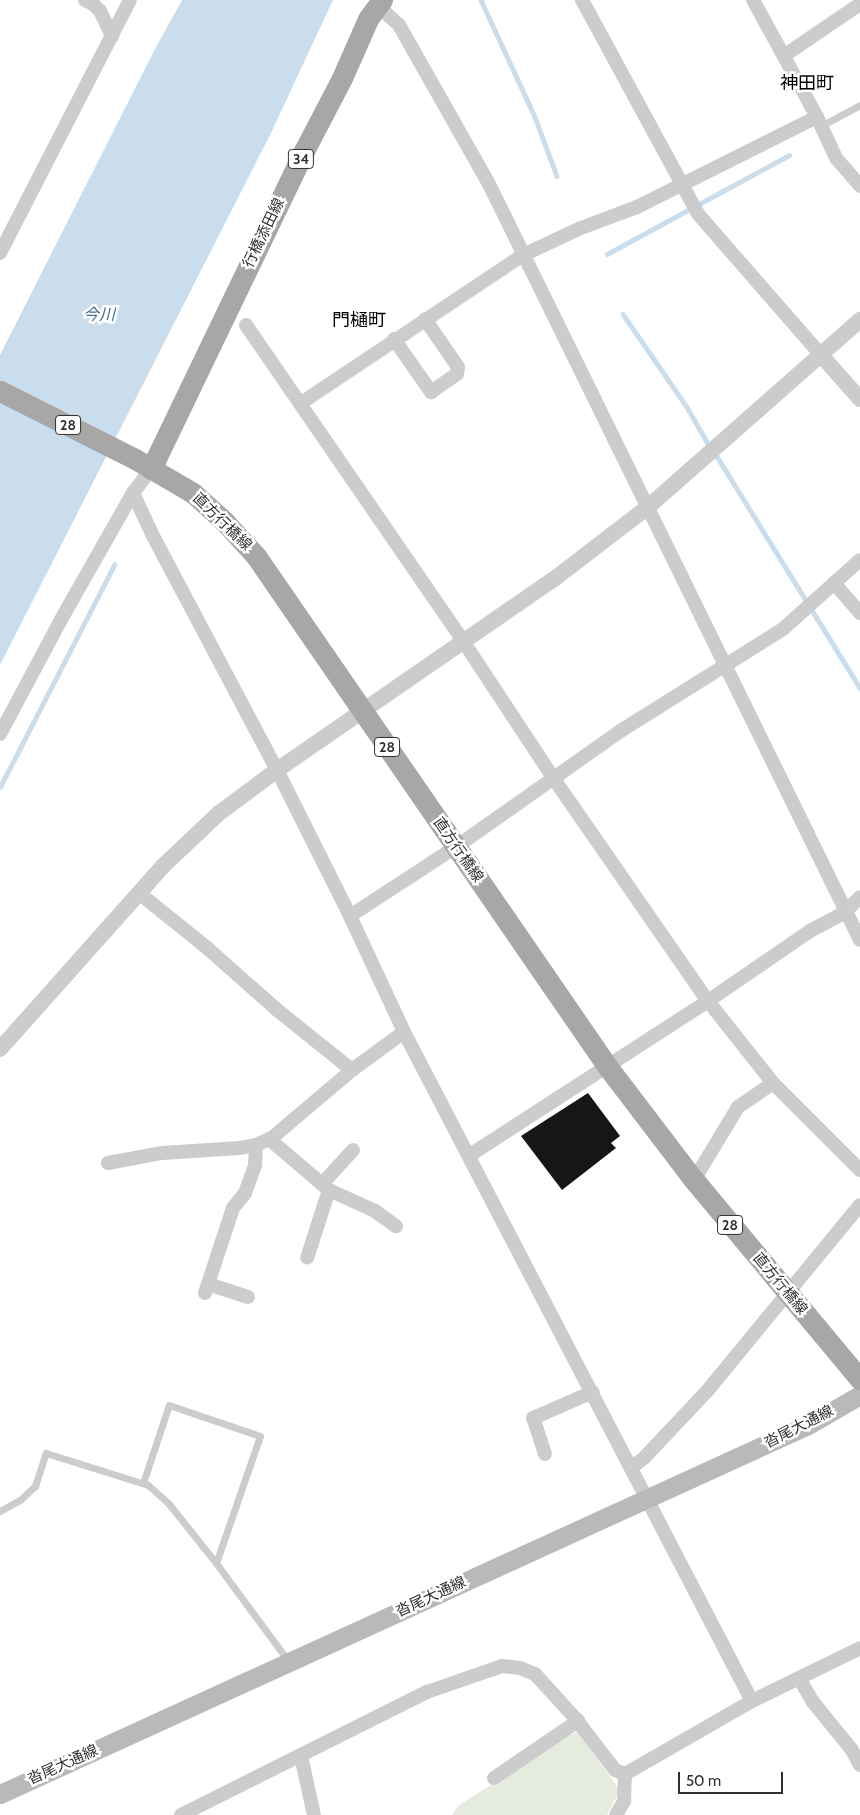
<!DOCTYPE html>
<meta charset="utf-8">
<style>
body{margin:0}
#map{position:relative;width:860px;height:1815px;overflow:hidden;background:#fff;font-family:Cabin,"Noto Sans JP",sans-serif}
div>[style]{position:absolute}
.green>*{inset:0;background:#e5ecdd}
.water>*{inset:0;background:#caddec}
.stream>*{height:4.5px;margin:-2.25px;padding:0 2.25px;transform-origin:2.25px;border-radius:2.25px;background:#caddec}
.building>*{inset:0;background:#161616}
.service>*{height:7px;margin:-3.5px;padding:0 3.5px;transform-origin:3.5px;border-radius:3.5px;background:#ccc}
.minor>*{height:14px;margin:-7px;padding:0 7px;transform-origin:7px;border-radius:7px;background:#ccc}
.tertiary>*{height:16px;margin:-8px;padding:0 8px;transform-origin:8px;border-radius:8px;background:#ccc}
.secondary>*{height:19px;margin:-9.5px;padding:0 9.5px;transform-origin:9.5px;border-radius:9.5px;background:#b9b9b9}
.primary>*{height:21px;margin:-10.5px;padding:0 10.5px;transform-origin:10.5px;border-radius:10.5px;background:#a7a7a7}
span{translate:-50% -50%;white-space:nowrap;text-align:center;line-height:1.15;-webkit-text-stroke:5px #fff;paint-order:stroke}
.shield-label span{padding:1px 4px;background:#fff;border:1px solid;border-radius:4px;-webkit-text-stroke-width:0}
.shield-label{font-size:14px;color:#2f2f2f;font-weight:700}
.street-label{font-size:15px;color:#2f2f2f}
.water-label{font-size:16px;color:#3e6d90;font-style:italic}
.quarter-label{font-size:18px;color:#000}
.scale{position:absolute;left:678px;top:1772px;width:105px;height:22px;box-sizing:border-box;border:2px solid #2f2f2f;border-top:0;padding-left:6px;font-size:15px;line-height:18px;white-space:nowrap;color:#2f2f2f;-webkit-text-stroke:4px #fff;paint-order:stroke}
</style>
<div id="map">
<div class="green">
<i style="clip-path:polygon(577px 1732px,620px 1790px,607px 1815px,452px 1815px,458px 1806px,565px 1737px)"></i>
</div>
<div class="water">
<i style="clip-path:polygon(182px 0,333px 0,271px 133px,0 665px,0 355px,155px 49px)"></i>
</div>
<div class="stream">
<i style="left:481px;top:0;width:129px;rotate:65.2deg"></i>
<i style="left:535px;top:117px;width:63px;rotate:69.6deg"></i>
<i style="left:607px;top:254px;width:207px;rotate:-28.5deg"></i>
<i style="left:623px;top:314px;width:113px;rotate:55.5deg"></i>
<i style="left:687px;top:407px;width:46px;rotate:60.1deg"></i>
<i style="left:715px;top:453px;width:276px;rotate:58.3deg"></i>
<i style="left:0;top:787px;width:250px;rotate:-62.8deg"></i>
</div>
<div class="building">
<i style="clip-path:polygon(588px 1093px,620px 1136px,611px 1143px,616px 1148px,562px 1190px,521px 1136px)"></i>
</div>
<div class="service">
<i style="left:821px;top:126px;width:44px;rotate:-28.3deg"></i>
<i style="left:143px;top:1483px;width:82px;rotate:-71.6deg"></i>
<i style="left:169px;top:1405px;width:96px;rotate:18.8deg"></i>
<i style="left:260px;top:1436px;width:134px;rotate:109.1deg"></i>
<i style="left:0;top:1511px;width:23px;rotate:-29deg"></i>
<i style="left:20px;top:1500px;width:21px;rotate:-43deg"></i>
<i style="left:35px;top:1486px;width:35px;rotate:-72deg"></i>
<i style="left:46px;top:1453px;width:107px;rotate:17.4deg"></i>
<i style="left:148px;top:1485px;width:28px;rotate:42deg"></i>
<i style="left:169px;top:1504px;width:75px;rotate:51.5deg"></i>
<i style="left:216px;top:1563px;width:123px;rotate:53.6deg"></i>
</div>
<div class="minor">
<i style="left:85px;top:0;width:9px;rotate:27deg"></i>
<i style="left:93px;top:4px;width:10px;rotate:45deg"></i>
<i style="left:100px;top:11px;width:28px;rotate:64deg"></i>
<i style="left:582px;top:0;width:243px;rotate:61.5deg"></i>
<i style="left:698px;top:214px;width:187px;rotate:48.9deg"></i>
<i style="left:753px;top:0;width:133px;rotate:61.3deg"></i>
<i style="left:817px;top:117px;width:45px;rotate:65.1deg"></i>
<i style="left:836px;top:158px;width:37px;rotate:49deg"></i>
<i style="left:378px;top:6px;width:28px;rotate:42deg"></i>
<i style="left:399px;top:25px;width:183px;rotate:60.5deg"></i>
<i style="left:489px;top:184px;width:842px;rotate:63.86deg"></i>
<i style="left:785px;top:55px;width:91px;rotate:-34.2deg"></i>
<i style="left:0;top:253px;width:284px;rotate:-62.8deg"></i>
<i style="left:246px;top:325px;width:383px;rotate:55.5deg"></i>
<i style="left:463px;top:641px;width:165px;rotate:56.6deg"></i>
<i style="left:554px;top:779px;width:270px;rotate:55.3deg"></i>
<i style="left:708px;top:1001px;width:105px;rotate:51.6deg"></i>
<i style="left:773px;top:1083px;width:123px;rotate:45deg"></i>
<i style="left:394px;top:339px;width:65px;rotate:55.1deg"></i>
<i style="left:431px;top:392px;width:32px;rotate:-35deg"></i>
<i style="left:457px;top:374px;width:7px;rotate:-82deg"></i>
<i style="left:458px;top:367px;width:58px;rotate:-124.5deg"></i>
<i style="left:301px;top:403px;width:267px;rotate:-33.7deg"></i>
<i style="left:523px;top:255px;width:64px;rotate:-25deg"></i>
<i style="left:581px;top:228px;width:60px;rotate:-20.6deg"></i>
<i style="left:637px;top:207px;width:201px;rotate:-26.6deg"></i>
<i style="left:133px;top:493px;width:45px;rotate:65.1deg"></i>
<i style="left:152px;top:534px;width:267px;rotate:62.1deg"></i>
<i style="left:277px;top:770px;width:163px;rotate:63.4deg"></i>
<i style="left:350px;top:916px;width:128px;rotate:65deg"></i>
<i style="left:404px;top:1032px;width:754px;rotate:62.52deg"></i>
<i style="left:834px;top:583px;width:40px;rotate:49deg"></i>
<i style="left:0;top:734px;width:134px;rotate:-61.9deg"></i>
<i style="left:63px;top:616px;width:142px;rotate:-60.4deg"></i>
<i style="left:133px;top:493px;width:30px;rotate:-53deg"></i>
<i style="left:139px;top:893px;width:86px;rotate:38.9deg"></i>
<i style="left:206px;top:947px;width:94px;rotate:41.5deg"></i>
<i style="left:276px;top:1009px;width:97px;rotate:38.8deg"></i>
<i style="left:350px;top:916px;width:126px;rotate:-33.1deg"></i>
<i style="left:456px;top:847px;width:203px;rotate:-35.2deg"></i>
<i style="left:622px;top:730px;width:190px;rotate:-32.1deg"></i>
<i style="left:783px;top:629px;width:103px;rotate:-41.9deg"></i>
<i style="left:269px;top:1139px;width:79px;rotate:40.4deg"></i>
<i style="left:329px;top:1190px;width:71px;rotate:107.9deg"></i>
<i style="left:470px;top:1155px;width:283px;rotate:-32.9deg"></i>
<i style="left:708px;top:1001px;width:124px;rotate:-34.5deg"></i>
<i style="left:810px;top:931px;width:40px;rotate:-28deg"></i>
<i style="left:845px;top:912px;width:21px;rotate:-45deg"></i>
<i style="left:108px;top:1163px;width:55px;rotate:-10.5deg"></i>
<i style="left:162px;top:1153px;width:78px;rotate:-3.7deg"></i>
<i style="left:240px;top:1148px;width:16px;rotate:-11deg"></i>
<i style="left:256px;top:1145px;width:19px;rotate:-25deg"></i>
<i style="left:273px;top:1137px;width:104px;rotate:-40.3deg"></i>
<i style="left:352px;top:1070px;width:64px;rotate:-36.2deg"></i>
<i style="left:694px;top:1180px;width:85px;rotate:-58.9deg"></i>
<i style="left:738px;top:1107px;width:42px;rotate:-34.4deg"></i>
<i style="left:322px;top:1184px;width:46px;rotate:-47.6deg"></i>
<i style="left:329px;top:1190px;width:51px;rotate:24.5deg"></i>
<i style="left:375px;top:1211px;width:26px;rotate:36deg"></i>
<i style="left:208px;top:1284px;width:42px;rotate:18deg"></i>
<i style="left:205px;top:1293px;width:89px;rotate:-71.8deg"></i>
<i style="left:233px;top:1208px;width:19px;rotate:-51deg"></i>
<i style="left:245px;top:1193px;width:30px;rotate:-70deg"></i>
<i style="left:255px;top:1165px;width:20px;rotate:-87deg"></i>
<i style="left:545px;top:1454px;width:38px;rotate:-108deg"></i>
<i style="left:533px;top:1418px;width:65px;rotate:-23.4deg"></i>
<i style="left:631px;top:1468px;width:16px;rotate:-38deg"></i>
<i style="left:644px;top:1458px;width:93px;rotate:-46.7deg"></i>
<i style="left:708px;top:1390px;width:239px;rotate:-50.6deg"></i>
<i style="left:799px;top:1678px;width:28px;rotate:60deg"></i>
<i style="left:813px;top:1702px;width:62px;rotate:50.9deg"></i>
<i style="left:852px;top:1750px;width:17px;rotate:62deg"></i>
<i style="left:301px;top:1756px;width:60px;rotate:77.6deg"></i>
<i style="left:625px;top:1774px;width:146px;rotate:-29.9deg"></i>
<i style="left:752px;top:1701px;width:120px;rotate:-26.1deg"></i>
<i style="left:494px;top:1778px;width:102px;rotate:-34.2deg"></i>
<i style="left:181px;top:1815px;width:275px;rotate:-26.6deg"></i>
<i style="left:427px;top:1692px;width:79px;rotate:-19.1deg"></i>
<i style="left:502px;top:1666px;width:18px;rotate:6deg"></i>
<i style="left:520px;top:1668px;width:16px;rotate:22deg"></i>
<i style="left:535px;top:1674px;width:59px;rotate:47.7deg"></i>
<i style="left:575px;top:1718px;width:66px;rotate:52.4deg"></i>
<i style="left:615px;top:1770px;width:11px;rotate:22deg"></i>
<i style="left:616px;top:1815px;width:16px;rotate:-60deg"></i>
<i style="left:624px;top:1801px;width:27px;rotate:-88deg"></i>
</div>
<div class="tertiary">
<i style="left:821px;top:355px;width:59px;rotate:48.4deg"></i>
<i style="left:0;top:1049px;width:244px;rotate:-48.3deg"></i>
<i style="left:162px;top:867px;width:77px;rotate:-43.4deg"></i>
<i style="left:218px;top:814px;width:74px;rotate:-36.7deg"></i>
<i style="left:277px;top:770px;width:341px;rotate:-34.6deg"></i>
<i style="left:558px;top:576px;width:113px;rotate:-37.5deg"></i>
<i style="left:648px;top:507px;width:283px;rotate:-41.4deg"></i>
</div>
<div class="secondary">
<i style="left:0;top:1794px;width:888px;rotate:-24.55deg"></i>
<i style="left:808px;top:1425px;width:60px;rotate:-30deg"></i>
</div>
<div class="primary">
<i style="left:0;top:391px;width:151px;rotate:26.7deg"></i>
<i style="left:135px;top:459px;width:67px;rotate:30.4deg"></i>
<i style="left:193px;top:493px;width:42px;rotate:42.1deg"></i>
<i style="left:224px;top:521px;width:47px;rotate:47.6deg"></i>
<i style="left:256px;top:556px;width:619px;rotate:55.46deg"></i>
<i style="left:607px;top:1066px;width:143px;rotate:52.7deg"></i>
<i style="left:694px;top:1180px;width:259px;rotate:50.2deg"></i>
<i style="left:151px;top:469px;width:353px;rotate:-64.3deg"></i>
<i style="left:304px;top:151px;width:82px;rotate:-62.5deg"></i>
<i style="left:342px;top:78px;width:64px;rotate:-66.2deg"></i>
<i style="left:368px;top:19px;width:24px;rotate:-54deg"></i>
</div>
<div class="shield-label">
<span style="left:301px;top:159px">34</span>
<span style="left:68px;top:425px">28</span>
<span style="left:387px;top:747px">28</span>
<span style="left:730px;top:1225px">28</span>
</div>
<div class="street-label">
<span style="left:264px;top:233px;rotate:-64deg">行橋添田線</span>
<span style="left:222px;top:522px;rotate:44deg">直方行橋線</span>
<span style="left:458px;top:850px;rotate:55deg">直方行橋線</span>
<span style="left:780px;top:1284px;rotate:50deg">直方行橋線</span>
<span style="left:799px;top:1427px;rotate:-27deg">沓尾大通線</span>
<span style="left:431px;top:1597px;rotate:-25deg">沓尾大通線</span>
<span style="left:63px;top:1765px;rotate:-24deg">沓尾大通線</span>
</div>
<div class="water-label">
<span style="left:99px;top:315px">今川</span>
</div>
<div class="quarter-label">
<span style="left:807px;top:83px">神田町</span>
<span style="left:359px;top:320px">門樋町</span>
</div>
<div class="scale">50 m</div>
</div>
